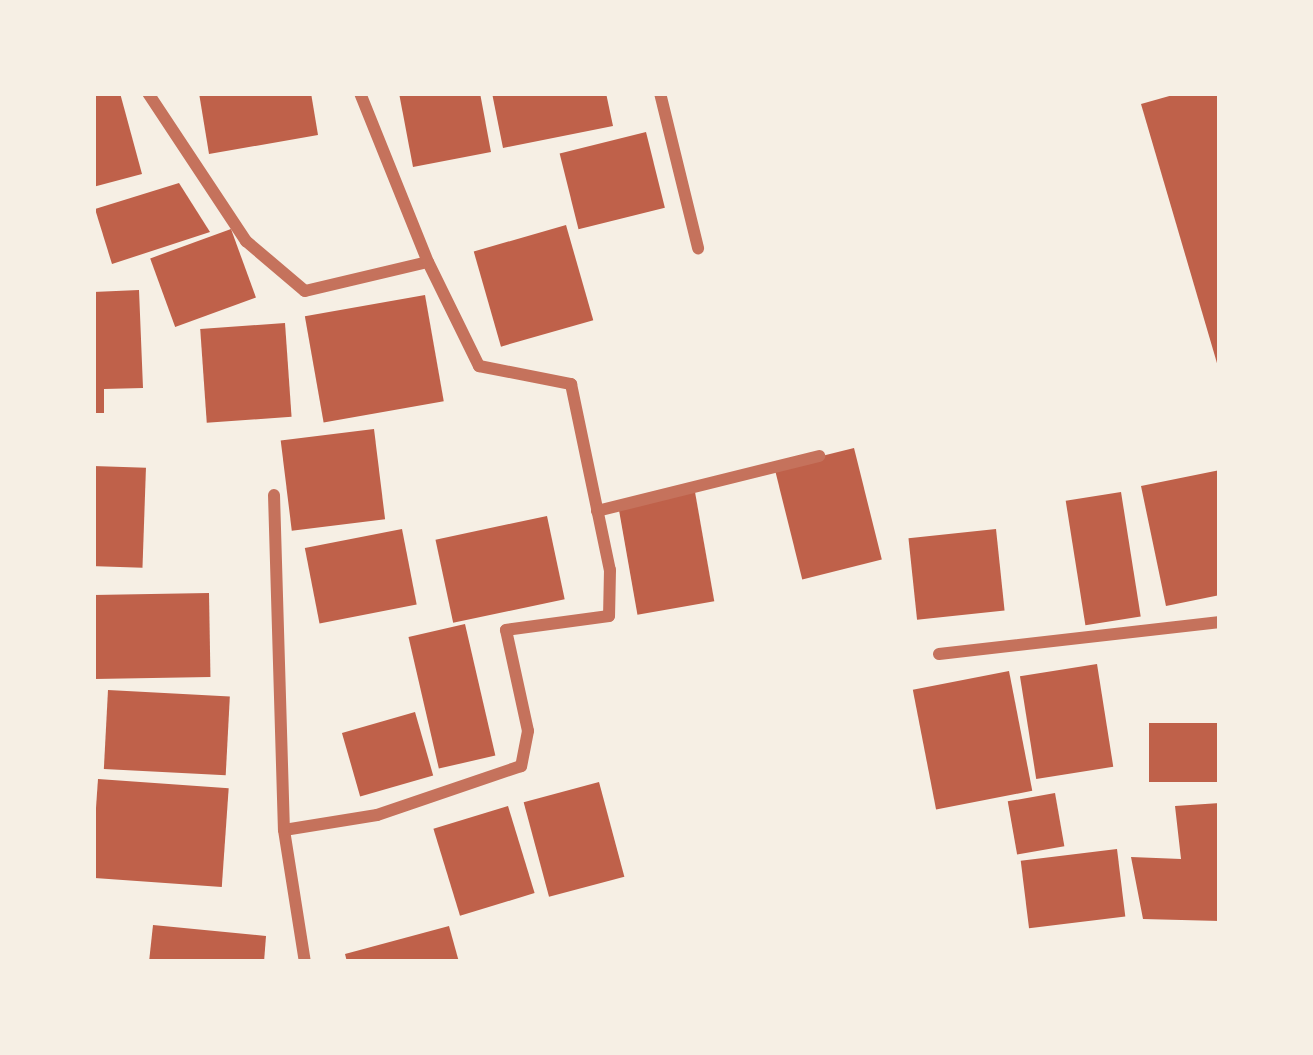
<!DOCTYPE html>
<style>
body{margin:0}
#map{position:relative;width:1313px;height:1055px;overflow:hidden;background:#f6efe4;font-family:Rubik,sans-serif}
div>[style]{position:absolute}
.building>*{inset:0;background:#bf614a;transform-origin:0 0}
.minor>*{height:12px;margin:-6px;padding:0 6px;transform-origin:6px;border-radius:6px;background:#c5725c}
span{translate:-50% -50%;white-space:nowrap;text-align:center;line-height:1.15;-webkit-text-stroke:12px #f6efe4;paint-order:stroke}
.frame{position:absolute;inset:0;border:96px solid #f6efe4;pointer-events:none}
</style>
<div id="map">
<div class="building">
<i style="clip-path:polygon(93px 93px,120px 93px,142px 174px,93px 187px)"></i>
<i style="clip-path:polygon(199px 93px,311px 93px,318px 135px,209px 154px)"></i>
<i style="clip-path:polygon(399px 93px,480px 93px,491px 152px,413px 167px)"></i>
<i style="clip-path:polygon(492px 93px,606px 93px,613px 126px,503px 148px)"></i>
<i style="clip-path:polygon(1180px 93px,1220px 93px,1219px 370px,1141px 104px)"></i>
<i style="left:646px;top:132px;width:78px;height:89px;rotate:76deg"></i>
<i style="clip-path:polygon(179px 183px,210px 232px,112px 264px,95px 209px)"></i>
<i style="left:566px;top:225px;width:99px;height:96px;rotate:74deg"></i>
<i style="left:231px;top:229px;width:73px;height:86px;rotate:70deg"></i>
<i style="clip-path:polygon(139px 290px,143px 388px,104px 389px,104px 413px,93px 413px,93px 292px)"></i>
<i style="left:425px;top:295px;width:108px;height:122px;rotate:80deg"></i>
<i style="left:285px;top:323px;width:94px;height:85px;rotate:86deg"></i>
<i style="left:374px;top:429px;width:91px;height:94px;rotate:83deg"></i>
<i style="left:854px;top:448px;width:115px;height:82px;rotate:76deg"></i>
<i style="left:93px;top:466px;width:53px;height:100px;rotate:2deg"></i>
<i style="clip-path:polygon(1220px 470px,1220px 595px,1166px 606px,1141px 486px)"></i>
<i style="left:695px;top:492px;width:111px;height:78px;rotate:80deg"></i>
<i style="left:1121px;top:492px;width:126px;height:56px;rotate:81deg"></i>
<i style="left:547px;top:516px;width:85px;height:114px;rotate:78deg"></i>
<i style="left:402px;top:529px;width:77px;height:99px;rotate:79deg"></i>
<i style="left:996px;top:529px;width:82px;height:88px;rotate:84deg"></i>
<i style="left:209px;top:593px;width:84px;height:116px;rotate:89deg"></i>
<i style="left:465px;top:624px;width:135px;height:58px;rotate:77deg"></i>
<i style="left:1097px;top:664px;width:104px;height:78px;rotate:81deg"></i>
<i style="left:1009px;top:671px;width:122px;height:98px;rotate:79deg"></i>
<i style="left:108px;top:690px;width:122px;height:79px;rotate:3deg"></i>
<i style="left:415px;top:712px;width:66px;height:76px;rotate:74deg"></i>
<i style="left:1220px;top:723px;width:59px;height:71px;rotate:90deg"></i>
<i style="left:98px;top:779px;width:131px;height:99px;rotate:4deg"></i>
<i style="left:599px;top:782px;width:98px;height:78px;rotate:75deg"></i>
<i style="left:1055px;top:793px;width:54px;height:48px;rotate:80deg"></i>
<i style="clip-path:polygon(1220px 803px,1220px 921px,1143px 919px,1131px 857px,1181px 859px,1175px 806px)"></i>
<i style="left:508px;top:806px;width:91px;height:78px;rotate:73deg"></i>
<i style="left:1117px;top:849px;width:68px;height:97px;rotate:83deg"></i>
<i style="clip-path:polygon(153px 925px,266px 936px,264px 962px,149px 962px)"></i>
<i style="clip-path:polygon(449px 926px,459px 962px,347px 962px,345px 954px)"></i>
</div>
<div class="minor">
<i style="left:148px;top:93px;width:178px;rotate:56.5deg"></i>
<i style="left:246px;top:241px;width:77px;rotate:40.3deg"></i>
<i style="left:305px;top:291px;width:126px;rotate:-13.3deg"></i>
<i style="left:428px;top:262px;width:116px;rotate:63.9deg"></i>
<i style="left:479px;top:366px;width:94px;rotate:11.1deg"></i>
<i style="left:571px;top:384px;width:190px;rotate:78.2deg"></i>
<i style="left:610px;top:570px;width:46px;rotate:91.2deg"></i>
<i style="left:609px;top:616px;width:104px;rotate:172.3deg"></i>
<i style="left:506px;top:630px;width:103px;rotate:77.7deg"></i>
<i style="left:528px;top:731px;width:36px;rotate:101deg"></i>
<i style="left:521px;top:766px;width:152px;rotate:161.2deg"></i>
<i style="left:377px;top:815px;width:94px;rotate:170.8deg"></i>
<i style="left:284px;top:830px;width:134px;rotate:81deg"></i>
<i style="left:360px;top:93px;width:182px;rotate:68.1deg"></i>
<i style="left:660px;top:93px;width:160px;rotate:76.2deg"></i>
<i style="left:274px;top:495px;width:335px;rotate:88.3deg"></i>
<i style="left:597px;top:511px;width:229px;rotate:-13.9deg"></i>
<i style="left:939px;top:654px;width:283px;rotate:-6.5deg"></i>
</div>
<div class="frame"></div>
</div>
